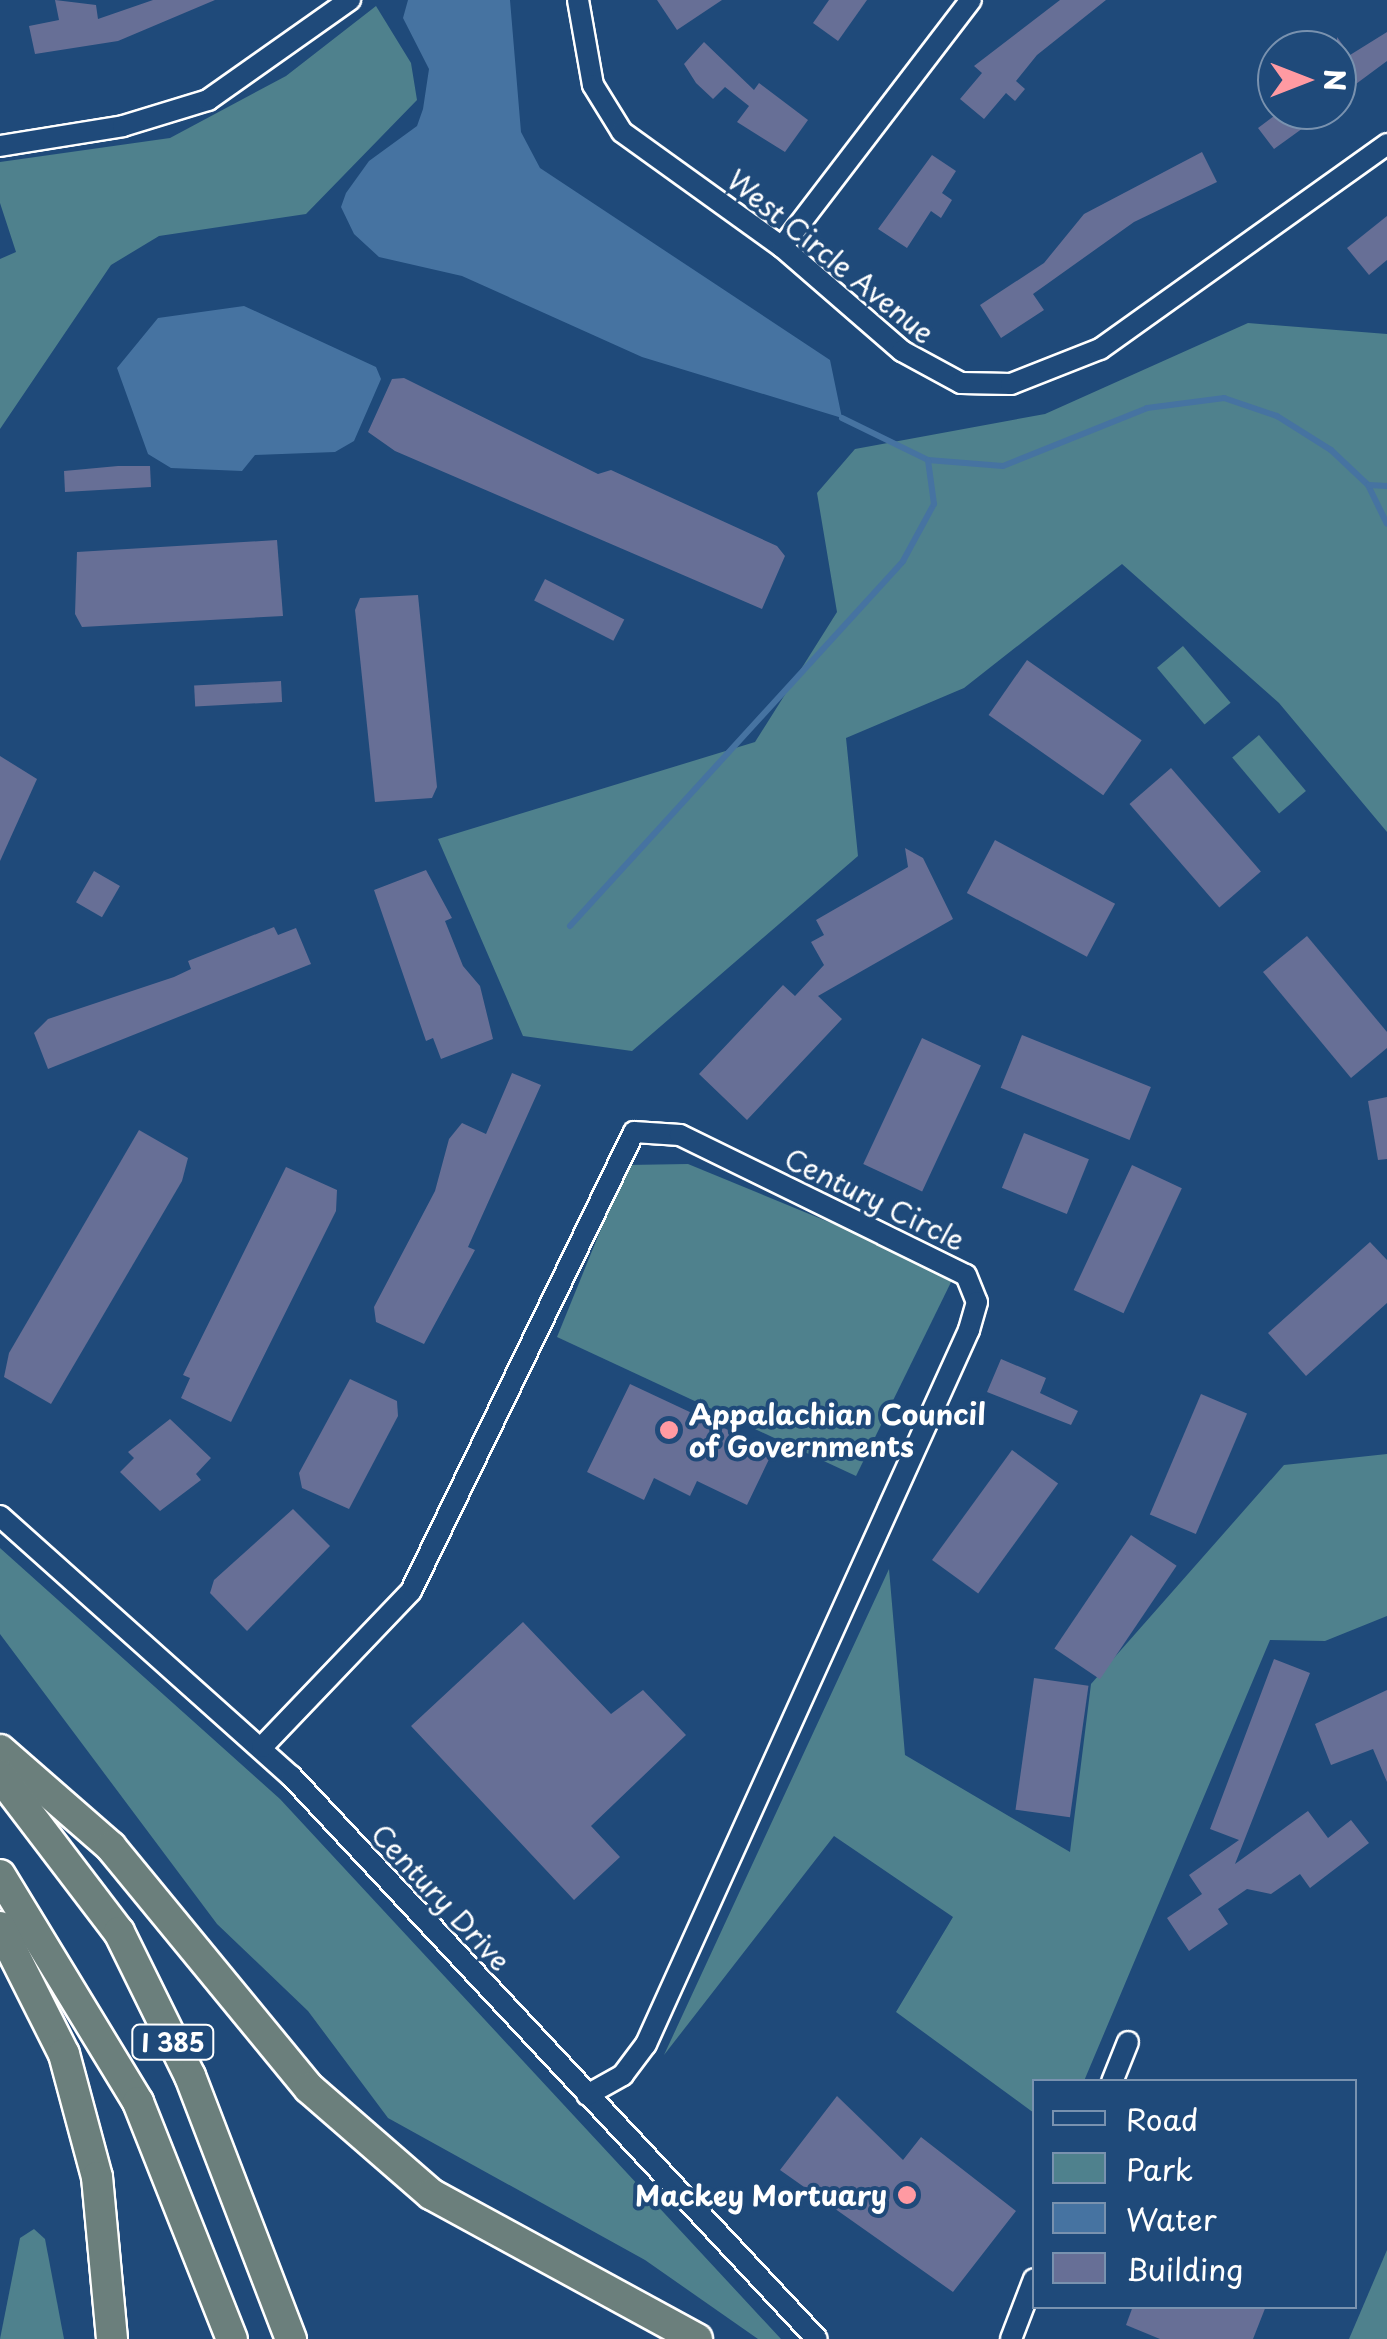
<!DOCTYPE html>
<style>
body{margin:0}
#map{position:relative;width:1387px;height:2339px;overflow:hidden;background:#1f4a7a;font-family:"Playpen Sans",sans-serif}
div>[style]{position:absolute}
.green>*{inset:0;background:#4f818d;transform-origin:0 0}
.water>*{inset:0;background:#4673a1}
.stream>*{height:6px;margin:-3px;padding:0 3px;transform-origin:3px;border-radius:3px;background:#4673a1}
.building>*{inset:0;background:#676f96;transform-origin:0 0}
.roads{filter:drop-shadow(2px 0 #fff) drop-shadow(-2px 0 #fff) drop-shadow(0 2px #fff) drop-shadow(0 -2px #fff)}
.minor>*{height:20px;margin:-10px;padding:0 10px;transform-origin:10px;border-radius:10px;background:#1f4a7a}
.highway>*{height:30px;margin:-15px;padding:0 15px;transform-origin:15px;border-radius:15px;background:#6b7f7c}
.dots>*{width:28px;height:28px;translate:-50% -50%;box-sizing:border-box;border:5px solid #1f4a7a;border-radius:50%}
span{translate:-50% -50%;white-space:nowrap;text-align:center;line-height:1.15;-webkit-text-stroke:8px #1f4a7a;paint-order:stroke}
.shield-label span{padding:2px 8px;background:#1f4a7a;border:2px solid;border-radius:8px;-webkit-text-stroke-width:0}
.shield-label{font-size:25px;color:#fff;font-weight:700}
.street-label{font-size:28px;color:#fff}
.poi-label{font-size:28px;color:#fff;font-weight:700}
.left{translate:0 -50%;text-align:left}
.right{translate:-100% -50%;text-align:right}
.legend{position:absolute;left:1032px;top:2079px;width:325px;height:230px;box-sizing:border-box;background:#1f4a7a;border:2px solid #7992af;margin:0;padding:12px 18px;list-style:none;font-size:30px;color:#fff}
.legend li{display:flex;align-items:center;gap:20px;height:50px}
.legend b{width:50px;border:2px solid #7992af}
.north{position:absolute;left:1257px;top:30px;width:100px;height:100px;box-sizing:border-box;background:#1f4a7a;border:2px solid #7992af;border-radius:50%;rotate:90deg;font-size:28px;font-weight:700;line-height:40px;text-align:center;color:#fff}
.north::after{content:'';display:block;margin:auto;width:35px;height:45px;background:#ff9aa2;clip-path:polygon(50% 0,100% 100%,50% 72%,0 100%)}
</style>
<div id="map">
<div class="green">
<i style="clip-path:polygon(376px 6px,411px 63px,417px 100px,306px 214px,159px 236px,111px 265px,0 429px,0 259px,16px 252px,0 203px,0 162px,170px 138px,286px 76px)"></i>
<i style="clip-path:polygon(1248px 323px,1387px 334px,1387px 832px,1279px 703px,1122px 564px,964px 688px,846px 738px,858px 856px,632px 1051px,523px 1036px,438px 839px,755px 742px,837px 612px,817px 493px,855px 449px,1045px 414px)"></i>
<i style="left:1183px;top:646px;width:74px;height:34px;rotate:50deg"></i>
<i style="left:1259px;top:735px;width:73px;height:35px;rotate:50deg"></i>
<i style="clip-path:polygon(688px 1164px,955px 1274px,856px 1476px,557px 1337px,627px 1165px)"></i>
<i style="clip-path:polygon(1387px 1454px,1387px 1616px,1325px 1641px,1270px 1640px,1084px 2081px,1034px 2082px,1034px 2113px,896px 2012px,953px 1917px,834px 1836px,664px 2055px,889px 1569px,905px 1755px,1070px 1852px,1091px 1684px,1284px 1465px)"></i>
<i style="clip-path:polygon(0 1548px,280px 1799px,781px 2339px,758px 2339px,645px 2260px,388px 2118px,308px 2011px,217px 1924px,0 1634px)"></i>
<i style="clip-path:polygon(34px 2229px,45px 2239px,64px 2339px,0 2339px,20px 2238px)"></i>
<i style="clip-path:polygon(1387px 2250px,1387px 2339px,1349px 2339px)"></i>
</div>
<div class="water">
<i style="clip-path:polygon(408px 0,510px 0,521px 132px,540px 168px,830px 360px,842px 418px,642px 357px,462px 276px,379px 257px,354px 234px,341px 207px,346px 193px,369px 161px,417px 126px,423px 109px,429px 69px,403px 18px)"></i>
<i style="clip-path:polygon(244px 306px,376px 367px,381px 379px,354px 441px,335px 452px,255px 455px,242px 471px,171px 468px,148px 454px,117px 368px,158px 318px)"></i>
</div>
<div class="stream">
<i style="left:842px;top:418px;width:96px;rotate:26deg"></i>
<i style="left:928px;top:460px;width:75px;rotate:4.6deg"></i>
<i style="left:1003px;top:466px;width:155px;rotate:-21.9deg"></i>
<i style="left:1147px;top:408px;width:78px;rotate:-7.4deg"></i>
<i style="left:1224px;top:398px;width:56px;rotate:18.8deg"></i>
<i style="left:1277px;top:416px;width:64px;rotate:32.2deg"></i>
<i style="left:1331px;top:450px;width:51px;rotate:43.4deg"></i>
<i style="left:1368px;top:485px;width:43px;rotate:64deg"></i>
<i style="left:1369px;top:485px;width:18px;rotate:3deg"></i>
<i style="left:570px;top:926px;width:494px;rotate:-47.6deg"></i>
<i style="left:903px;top:561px;width:65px;rotate:-61.5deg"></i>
<i style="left:934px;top:504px;width:44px;rotate:-97.8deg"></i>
</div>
<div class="building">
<i style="clip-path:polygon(55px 0,96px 5px,98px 19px,153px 0,215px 0,118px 41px,35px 54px,29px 26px,59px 20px)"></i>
<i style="clip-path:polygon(657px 0,722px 0,677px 30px)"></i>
<i style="clip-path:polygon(829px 0,867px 0,838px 41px,813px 23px)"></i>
<i style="clip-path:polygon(1060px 0,1106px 0,1037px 55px,1016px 81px,1025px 89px,1015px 101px,1006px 93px,984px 119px,960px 99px,982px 73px,974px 66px)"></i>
<i style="clip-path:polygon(1387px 32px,1387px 61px,1337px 98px,1337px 37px,1350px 55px)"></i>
<i style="clip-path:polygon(704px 42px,754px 90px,759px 83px,808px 120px,785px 152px,737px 122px,749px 106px,725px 87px,713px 99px,696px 83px,684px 64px)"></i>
<i style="clip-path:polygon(1270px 110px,1328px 110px,1274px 149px,1258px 128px,1274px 116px)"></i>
<i style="clip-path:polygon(1202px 152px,1217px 182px,1134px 222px,1033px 294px,1044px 310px,1001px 338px,980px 305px,1044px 263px,1084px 214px)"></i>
<i style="clip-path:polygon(932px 155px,956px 171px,942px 193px,952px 200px,941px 218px,931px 211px,907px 248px,878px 229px)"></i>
<i style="clip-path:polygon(1387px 216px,1387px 260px,1369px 275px,1347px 248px)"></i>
<i style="clip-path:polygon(404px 378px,598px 474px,611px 470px,777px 546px,785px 556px,762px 609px,395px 451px,368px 432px,392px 379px)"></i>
<i style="clip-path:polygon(118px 466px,150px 466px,151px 487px,65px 492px,64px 471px)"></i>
<i style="clip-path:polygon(277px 540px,283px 616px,82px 627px,75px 614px,77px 552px)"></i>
<i style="left:545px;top:579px;width:89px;height:24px;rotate:27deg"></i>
<i style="clip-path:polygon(418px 595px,437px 787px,432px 798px,375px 802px,355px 610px,360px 598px)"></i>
<i style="left:1027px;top:660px;width:140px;height:67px;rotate:35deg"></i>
<i style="left:281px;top:681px;width:21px;height:87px;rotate:87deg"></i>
<i style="clip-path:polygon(0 756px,37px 779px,0 861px)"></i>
<i style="left:1171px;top:768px;width:137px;height:55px;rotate:49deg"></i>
<i style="left:995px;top:840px;width:136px;height:60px;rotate:28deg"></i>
<i style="clip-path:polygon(905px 848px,923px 858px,953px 919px,818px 996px,842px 1019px,747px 1120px,699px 1074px,783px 985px,795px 996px,824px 965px,811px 942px,824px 935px,816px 920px,908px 867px)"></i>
<i style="clip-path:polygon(426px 870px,452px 918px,445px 921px,463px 966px,480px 986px,493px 1039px,441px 1059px,433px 1038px,426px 1041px,374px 890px)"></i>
<i style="left:94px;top:871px;width:30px;height:36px;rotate:30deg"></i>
<i style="clip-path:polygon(274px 927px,278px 935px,296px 928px,311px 964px,48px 1069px,34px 1033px,48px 1019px,174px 977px,191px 969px,188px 961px)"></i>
<i style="clip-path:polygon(1307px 936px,1387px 1032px,1387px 1048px,1351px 1078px,1263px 972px)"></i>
<i style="left:1022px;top:1035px;width:139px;height:57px;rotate:22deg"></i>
<i style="left:922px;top:1038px;width:65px;height:139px;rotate:25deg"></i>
<i style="clip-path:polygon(512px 1073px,541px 1085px,468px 1247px,475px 1250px,424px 1344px,376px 1322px,374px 1307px,435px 1191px,449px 1139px,462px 1123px,486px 1134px)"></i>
<i style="clip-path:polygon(1387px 1097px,1387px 1159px,1378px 1160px,1368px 1101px)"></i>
<i style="clip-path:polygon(139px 1130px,188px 1158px,182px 1181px,51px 1404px,4px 1377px,9px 1353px)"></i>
<i style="left:1024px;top:1133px;width:70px;height:59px;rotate:22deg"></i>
<i style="left:1132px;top:1165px;width:55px;height:138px;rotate:25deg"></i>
<i style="clip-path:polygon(286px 1167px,337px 1190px,336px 1211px,231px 1422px,181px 1398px,190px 1378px,183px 1375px)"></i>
<i style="clip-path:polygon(1370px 1242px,1387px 1260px,1387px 1303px,1306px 1376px,1268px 1333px)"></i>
<i style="clip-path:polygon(1001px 1359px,1046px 1378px,1040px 1393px,1078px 1411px,1071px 1425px,987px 1392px)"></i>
<i style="clip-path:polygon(350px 1379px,397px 1401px,398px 1416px,349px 1509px,302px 1488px,299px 1473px)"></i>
<i style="clip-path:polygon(630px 1384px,773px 1451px,747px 1505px,697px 1481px,690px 1496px,654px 1478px,644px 1500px,587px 1472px)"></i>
<i style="left:1201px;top:1394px;width:50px;height:131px;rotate:23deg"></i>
<i style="clip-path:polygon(170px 1419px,211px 1458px,196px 1474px,201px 1480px,160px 1511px,120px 1472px,134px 1458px,128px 1452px)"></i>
<i style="left:1012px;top:1450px;width:57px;height:136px;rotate:36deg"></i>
<i style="clip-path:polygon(293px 1509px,330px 1546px,247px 1631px,210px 1593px,214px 1580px)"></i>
<i style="left:1131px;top:1535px;width:55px;height:137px;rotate:34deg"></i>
<i style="clip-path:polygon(523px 1622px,611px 1714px,643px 1690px,686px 1735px,591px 1826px,620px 1857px,574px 1900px,411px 1726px)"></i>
<i style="clip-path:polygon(1274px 1659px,1310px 1673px,1235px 1864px,1308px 1811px,1328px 1838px,1351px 1820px,1369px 1843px,1310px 1888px,1300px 1874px,1271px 1894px,1247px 1889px,1218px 1909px,1228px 1924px,1189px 1951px,1167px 1918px,1202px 1894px,1189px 1875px,1239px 1840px,1210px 1829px)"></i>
<i style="left:1034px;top:1678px;width:55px;height:133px;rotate:8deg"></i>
<i style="clip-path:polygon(1387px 1690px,1387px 1782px,1373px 1749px,1331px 1765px,1315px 1724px)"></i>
<i style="clip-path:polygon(837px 2096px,903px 2160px,921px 2137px,1016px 2211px,953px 2292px,780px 2170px)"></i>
<i style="clip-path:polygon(1133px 2306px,1266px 2306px,1253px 2339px,1160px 2339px,1126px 2325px)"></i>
</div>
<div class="roads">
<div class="minor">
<i style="left:578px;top:0;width:86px;rotate:80deg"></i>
<i style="left:593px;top:85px;width:55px;rotate:58.3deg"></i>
<i style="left:622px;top:132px;width:197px;rotate:35.7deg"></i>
<i style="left:782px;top:247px;width:159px;rotate:40.9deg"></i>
<i style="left:902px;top:351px;width:67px;rotate:28.5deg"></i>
<i style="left:961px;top:383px;width:50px;rotate:1.1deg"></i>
<i style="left:1011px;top:384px;width:96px;rotate:-21.5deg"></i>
<i style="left:1100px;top:349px;width:353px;rotate:-35.5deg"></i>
<i style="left:0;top:146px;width:125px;rotate:-9.2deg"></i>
<i style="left:123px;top:126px;width:89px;rotate:-17deg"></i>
<i style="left:208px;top:100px;width:174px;rotate:-35.2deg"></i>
<i style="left:782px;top:247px;width:311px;rotate:-52.6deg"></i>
<i style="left:0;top:1516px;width:390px;rotate:41.8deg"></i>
<i style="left:291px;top:1776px;width:770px;rotate:46.95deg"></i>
<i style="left:262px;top:1747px;width:216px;rotate:-46.3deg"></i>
<i style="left:411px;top:1591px;width:510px;rotate:-64.09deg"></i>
<i style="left:634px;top:1132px;width:46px;rotate:3.7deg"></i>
<i style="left:680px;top:1135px;width:318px;rotate:26.1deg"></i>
<i style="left:966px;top:1275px;width:29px;rotate:68deg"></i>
<i style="left:977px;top:1302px;width:29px;rotate:106deg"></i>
<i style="left:969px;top:1330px;width:784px;rotate:114.34deg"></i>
<i style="left:646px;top:2044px;width:39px;rotate:127deg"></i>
<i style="left:623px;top:2075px;width:41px;rotate:150.9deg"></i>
<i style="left:1112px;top:2082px;width:43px;rotate:-68.2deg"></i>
<i style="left:1011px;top:2339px;width:64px;rotate:-69deg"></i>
</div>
<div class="highway">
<i style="left:0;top:1750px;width:147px;rotate:41.1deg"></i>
<i style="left:111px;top:1847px;width:312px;rotate:50.6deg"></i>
<i style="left:309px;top:2088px;width:162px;rotate:41deg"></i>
<i style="left:431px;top:2194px;width:303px;rotate:28.6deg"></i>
<i style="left:0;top:1776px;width:196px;rotate:52.7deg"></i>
<i style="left:119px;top:1932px;width:161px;rotate:63.8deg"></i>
<i style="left:190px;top:2076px;width:282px;rotate:69deg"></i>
<i style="left:0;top:1875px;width:266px;rotate:58.7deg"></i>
<i style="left:138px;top:2102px;width:255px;rotate:68.4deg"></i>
<i style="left:0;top:1927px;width:142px;rotate:63.3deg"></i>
<i style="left:64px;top:2054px;width:127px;rotate:75deg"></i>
<i style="left:97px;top:2177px;width:163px;rotate:84.7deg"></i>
</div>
</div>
<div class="dots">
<i style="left:669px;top:1430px;background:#ff9aa2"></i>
<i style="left:907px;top:2195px;background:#ff9aa2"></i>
</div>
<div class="shield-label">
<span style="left:173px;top:2042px">I 385</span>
</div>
<div class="street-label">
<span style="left:831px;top:256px;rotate:39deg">West Circle Avenue</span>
<span style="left:875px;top:1199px;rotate:26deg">Century Circle</span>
<span style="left:441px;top:1897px;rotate:47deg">Century Drive</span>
</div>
<div class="poi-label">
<span class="left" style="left:689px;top:1430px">Appalachian Council<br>of Governments</span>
<span class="right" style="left:887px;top:2195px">Mackey Mortuary</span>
</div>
<ul class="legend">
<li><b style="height:12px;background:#1f4a7a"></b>Road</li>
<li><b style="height:28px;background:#4f818d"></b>Park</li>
<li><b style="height:28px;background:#4673a1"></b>Water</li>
<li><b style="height:28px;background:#676f96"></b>Building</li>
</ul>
<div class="north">N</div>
</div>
